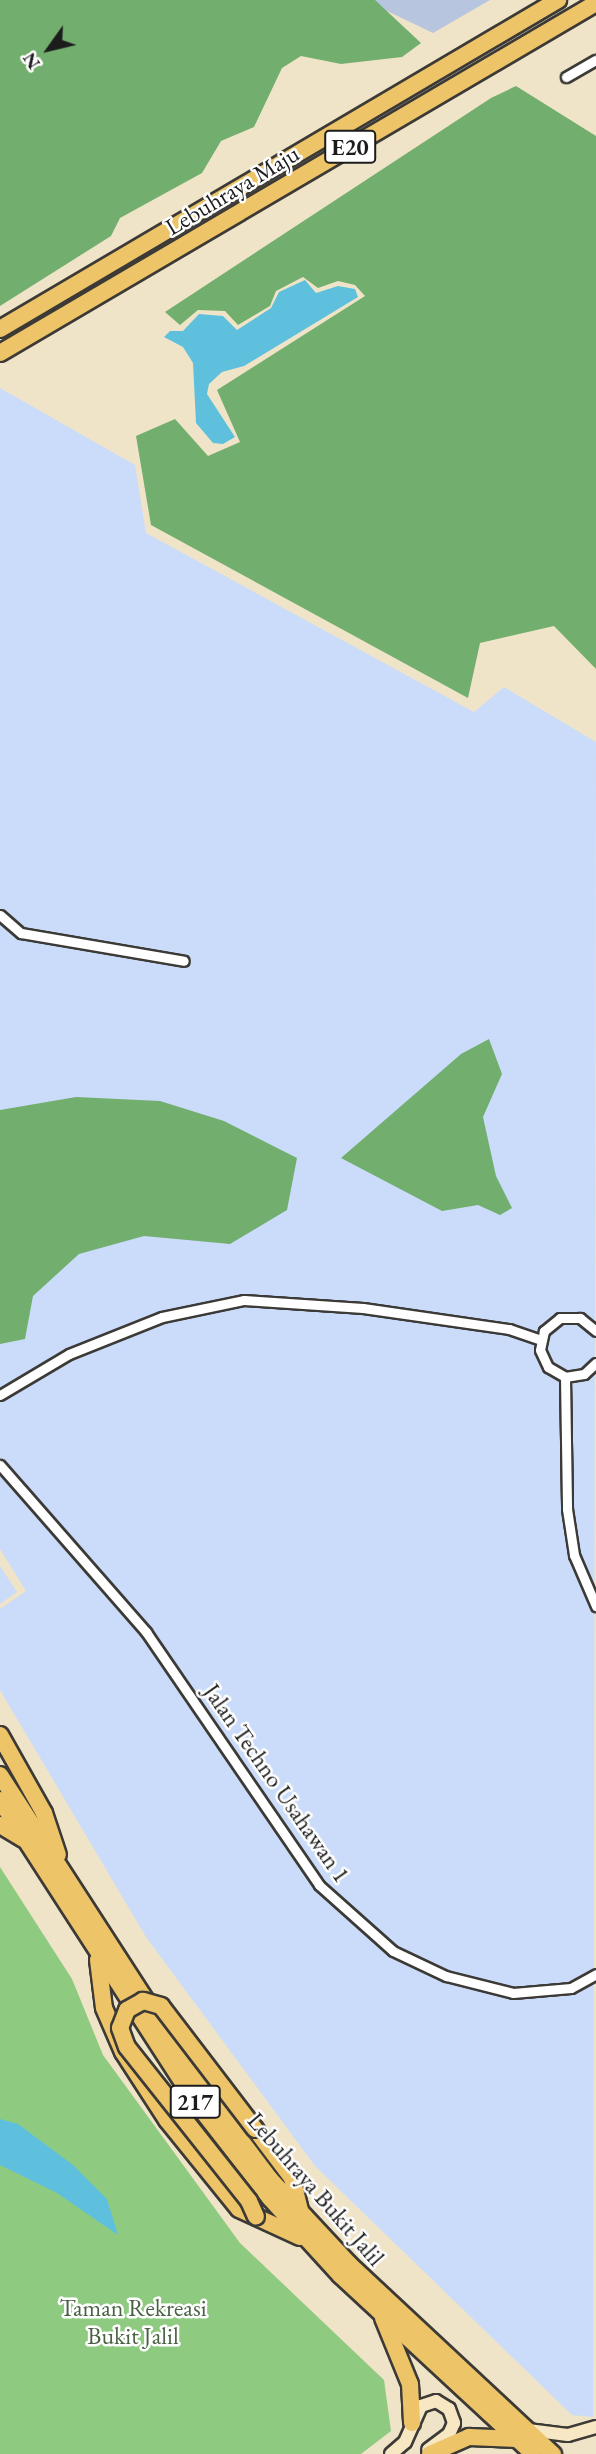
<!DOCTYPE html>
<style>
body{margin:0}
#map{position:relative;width:596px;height:2454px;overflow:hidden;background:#f0e4c8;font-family:"EB Garamond",serif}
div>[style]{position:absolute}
.built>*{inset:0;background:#cadcf9}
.industrial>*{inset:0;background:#b7c5de}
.green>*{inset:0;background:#8eca80}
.forest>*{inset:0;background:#72ae6e}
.water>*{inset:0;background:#5ec0dc}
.roads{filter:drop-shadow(2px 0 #3c3a36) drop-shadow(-2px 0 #3c3a36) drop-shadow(0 2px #3c3a36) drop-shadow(0 -2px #3c3a36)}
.street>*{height:9px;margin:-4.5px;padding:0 4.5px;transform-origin:4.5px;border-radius:4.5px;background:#fff}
.secondary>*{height:12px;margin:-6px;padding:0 6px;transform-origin:6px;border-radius:6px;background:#f8e7c3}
.highway>*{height:16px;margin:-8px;padding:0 8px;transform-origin:8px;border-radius:8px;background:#eec469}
.bridges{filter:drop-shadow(2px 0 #3c3a36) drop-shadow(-2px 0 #3c3a36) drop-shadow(0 2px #3c3a36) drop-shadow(0 -2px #3c3a36)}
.highway-bridge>*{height:16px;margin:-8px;padding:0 8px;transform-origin:8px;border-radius:8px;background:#eec469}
span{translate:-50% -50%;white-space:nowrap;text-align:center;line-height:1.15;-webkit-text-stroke:5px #fff;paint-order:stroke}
.shield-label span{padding:2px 5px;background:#fff;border:2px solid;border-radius:5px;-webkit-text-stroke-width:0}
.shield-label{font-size:23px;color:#1c1c1c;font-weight:700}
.street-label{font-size:24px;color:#1c1c1c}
.park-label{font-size:24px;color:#4a6244}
.north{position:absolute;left:14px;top:14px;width:70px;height:70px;-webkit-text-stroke:5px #fff;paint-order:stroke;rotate:236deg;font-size:19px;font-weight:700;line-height:28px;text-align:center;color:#1c1c1c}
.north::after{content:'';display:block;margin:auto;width:24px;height:32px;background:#1c1c1c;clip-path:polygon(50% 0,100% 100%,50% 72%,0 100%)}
</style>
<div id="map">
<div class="built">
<i style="clip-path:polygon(0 388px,135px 465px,146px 533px,474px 712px,504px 687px,596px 742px,593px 2417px,572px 2415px,315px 2166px,146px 1937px,0 1690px,0 1609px,26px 1591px,0 1549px)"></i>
<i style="clip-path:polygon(0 1566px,17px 1592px,0 1604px)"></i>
</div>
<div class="industrial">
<i style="clip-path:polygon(364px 0,490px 0,433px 33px)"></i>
</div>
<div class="green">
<i style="clip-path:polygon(0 1867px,72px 1979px,103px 2055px,240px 2243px,384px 2380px,391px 2431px,361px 2454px,0 2454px)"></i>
</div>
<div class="forest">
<i style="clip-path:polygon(0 0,375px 0,421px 43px,402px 57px,341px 64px,301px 56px,282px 68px,254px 127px,221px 141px,202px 173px,120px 218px,111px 236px,0 306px)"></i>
<i style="clip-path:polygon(516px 86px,596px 136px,596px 669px,554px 626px,480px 643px,468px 698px,151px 525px,136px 436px,175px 419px,208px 456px,240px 442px,217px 390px,365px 296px,355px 285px,338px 281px,318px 288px,303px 277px,276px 291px,270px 306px,238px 325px,225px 311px,198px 310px,180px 325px,165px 312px,491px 98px)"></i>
<i style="clip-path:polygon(489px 1039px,502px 1074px,483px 1117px,496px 1176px,512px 1208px,500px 1215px,478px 1205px,442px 1211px,341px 1158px,461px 1054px)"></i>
<i style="clip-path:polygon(76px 1097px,160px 1101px,224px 1121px,297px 1158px,287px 1210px,230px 1244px,144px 1236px,79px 1254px,33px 1296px,25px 1339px,0 1344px,0 1110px)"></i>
</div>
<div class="water">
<i style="clip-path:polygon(305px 280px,316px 293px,338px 286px,355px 289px,358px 297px,244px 366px,222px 372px,209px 384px,207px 394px,235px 437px,223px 444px,213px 443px,196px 423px,193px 363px,183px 347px,164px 337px,170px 331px,183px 331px,199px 314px,223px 316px,237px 330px,271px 308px,279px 292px)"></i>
<i style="clip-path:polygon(0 2119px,18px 2124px,73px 2165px,107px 2199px,118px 2235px,57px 2193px,0 2165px)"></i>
</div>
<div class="roads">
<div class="street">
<i style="left:566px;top:77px;width:34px;rotate:-30deg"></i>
<i style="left:0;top:915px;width:28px;rotate:41deg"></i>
<i style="left:21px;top:933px;width:165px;rotate:9.7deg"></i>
<i style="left:596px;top:1331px;width:21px;rotate:-141deg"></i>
<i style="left:580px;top:1318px;width:20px;rotate:180deg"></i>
<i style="left:560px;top:1318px;width:21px;rotate:141deg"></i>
<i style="left:544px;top:1331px;width:19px;rotate:102deg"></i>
<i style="left:540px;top:1350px;width:19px;rotate:65deg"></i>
<i style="left:548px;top:1367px;width:20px;rotate:30deg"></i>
<i style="left:565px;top:1377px;width:19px;rotate:-9deg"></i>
<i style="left:584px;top:1374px;width:16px;rotate:-43deg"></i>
<i style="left:565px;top:1377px;width:132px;rotate:89.1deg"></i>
<i style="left:567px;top:1509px;width:47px;rotate:81.3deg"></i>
<i style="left:574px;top:1555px;width:56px;rotate:66.7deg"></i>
<i style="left:0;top:1395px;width:80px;rotate:-30.7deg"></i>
<i style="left:69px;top:1354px;width:100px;rotate:-21.7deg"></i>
<i style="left:162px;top:1317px;width:84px;rotate:-11.7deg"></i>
<i style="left:244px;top:1300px;width:119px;rotate:3.8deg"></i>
<i style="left:363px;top:1308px;width:148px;rotate:8.2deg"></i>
<i style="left:509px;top:1329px;width:34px;rotate:19deg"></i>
<i style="left:0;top:1465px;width:222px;rotate:48.8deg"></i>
<i style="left:146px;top:1632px;width:306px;rotate:55.6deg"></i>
<i style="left:319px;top:1885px;width:99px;rotate:41.7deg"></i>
<i style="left:393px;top:1951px;width:59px;rotate:25.3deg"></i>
<i style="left:446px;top:1976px;width:69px;rotate:14.2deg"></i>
<i style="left:513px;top:1993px;width:58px;rotate:-4.9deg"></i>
<i style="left:571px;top:1988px;width:29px;rotate:-29deg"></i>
</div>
<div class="secondary">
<i style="left:528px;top:2430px;width:40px;rotate:7.1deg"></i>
<i style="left:568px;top:2435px;width:29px;rotate:-16deg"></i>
<i style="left:391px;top:2454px;width:18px;rotate:-41deg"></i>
<i style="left:405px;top:2442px;width:39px;rotate:-66deg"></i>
<i style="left:421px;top:2406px;width:16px;rotate:-18deg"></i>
<i style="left:436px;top:2401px;width:15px;rotate:32deg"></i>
<i style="left:449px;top:2409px;width:15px;rotate:70deg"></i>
<i style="left:454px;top:2423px;width:12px;rotate:114deg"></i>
<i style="left:449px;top:2434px;width:26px;rotate:143deg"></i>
</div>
<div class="highway">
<i style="left:0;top:329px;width:648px;rotate:-30.52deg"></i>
<i style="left:0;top:353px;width:691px;rotate:-30.42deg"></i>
<i style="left:0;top:1735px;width:90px;rotate:60.6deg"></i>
<i style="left:44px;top:1813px;width:44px;rotate:71.6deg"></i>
<i style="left:0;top:1775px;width:380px;rotate:57.1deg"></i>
<i style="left:206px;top:2094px;width:105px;rotate:53.1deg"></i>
<i style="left:269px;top:2178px;width:117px;rotate:47.1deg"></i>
<i style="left:349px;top:2264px;width:279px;rotate:43deg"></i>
<i style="left:0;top:1800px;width:357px;rotate:57.1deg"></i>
<i style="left:194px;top:2100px;width:124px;rotate:52.2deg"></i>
<i style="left:270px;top:2198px;width:104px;rotate:47.7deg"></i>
<i style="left:340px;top:2275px;width:263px;rotate:42.8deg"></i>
<i style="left:0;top:1825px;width:27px;rotate:31deg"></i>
<i style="left:98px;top:1960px;width:48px;rotate:82.9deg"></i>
<i style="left:104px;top:2008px;width:48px;rotate:66.6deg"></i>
<i style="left:123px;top:2052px;width:81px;rotate:57.1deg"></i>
<i style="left:167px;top:2120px;width:114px;rotate:51deg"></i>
<i style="left:239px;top:2209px;width:67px;rotate:24.7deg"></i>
<i style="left:255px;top:2129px;width:61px;rotate:52.9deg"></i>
<i style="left:292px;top:2178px;width:34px;rotate:76deg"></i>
<i style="left:383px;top:2318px;width:71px;rotate:67.8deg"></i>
<i style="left:410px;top:2384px;width:39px;rotate:87deg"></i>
<i style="left:430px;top:2454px;width:43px;rotate:-23.6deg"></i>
<i style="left:469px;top:2437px;width:48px;rotate:2.4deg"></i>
</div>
</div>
<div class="bridges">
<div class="highway-bridge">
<i style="left:255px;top:2129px;width:155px;rotate:-127.4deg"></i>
<i style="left:161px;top:2006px;width:19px;rotate:-164deg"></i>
<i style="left:143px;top:2001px;width:18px;rotate:151deg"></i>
<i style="left:127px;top:2010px;width:19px;rotate:111deg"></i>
<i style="left:120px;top:2028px;width:20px;rotate:70deg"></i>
<i style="left:127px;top:2047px;width:196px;rotate:51.6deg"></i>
<i style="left:249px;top:2201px;width:17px;rotate:66deg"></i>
</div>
</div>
<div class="shield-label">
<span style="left:350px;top:147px">E20</span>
<span style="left:195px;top:2102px">217</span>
</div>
<div class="street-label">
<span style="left:232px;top:190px;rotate:-31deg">Lebuhraya Maju</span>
<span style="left:277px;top:1783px;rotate:55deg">Jalan Techno Usahawan 1</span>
<span style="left:316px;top:2189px;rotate:49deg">Lebuhraya Bukit Jalil</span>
</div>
<div class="park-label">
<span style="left:133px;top:2322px">Taman Rekreasi<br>Bukit Jalil</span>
</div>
<div class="north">N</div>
</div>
